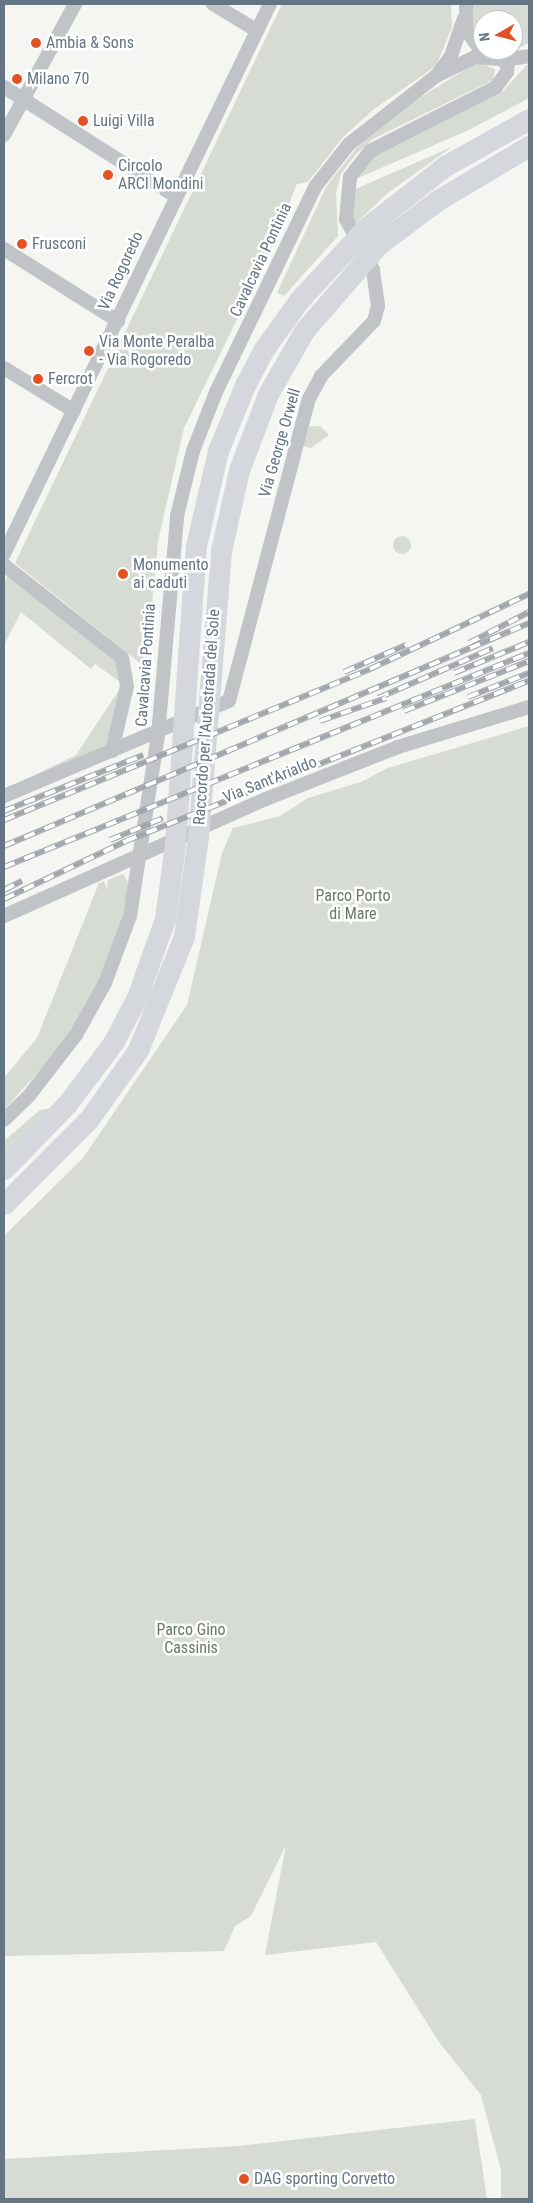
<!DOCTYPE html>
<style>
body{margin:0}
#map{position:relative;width:533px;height:2203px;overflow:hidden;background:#f5f5f2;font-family:"Roboto Condensed",sans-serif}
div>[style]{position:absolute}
.green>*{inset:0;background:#d6dcd3}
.round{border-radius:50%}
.minor>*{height:14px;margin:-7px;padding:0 7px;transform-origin:7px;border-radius:7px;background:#c0c4c7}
.highway>*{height:21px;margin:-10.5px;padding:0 10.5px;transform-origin:10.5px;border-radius:10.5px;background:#d4d8dc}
.rail>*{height:5.5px;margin-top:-2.75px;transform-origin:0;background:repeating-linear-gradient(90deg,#fff 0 11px,#a1a7ad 0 22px);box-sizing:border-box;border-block:1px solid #a1a7ad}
.dots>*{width:14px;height:14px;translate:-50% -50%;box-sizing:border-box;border:2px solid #fff;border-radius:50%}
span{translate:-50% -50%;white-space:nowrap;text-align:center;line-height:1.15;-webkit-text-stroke:5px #fff;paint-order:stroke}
.poi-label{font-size:16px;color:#647583}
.left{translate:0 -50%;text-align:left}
.street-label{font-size:16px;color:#647583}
.park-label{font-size:16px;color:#677a63}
.frame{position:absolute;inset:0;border:5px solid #647583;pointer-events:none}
.north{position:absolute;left:473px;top:10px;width:50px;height:50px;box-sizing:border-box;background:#fff;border:1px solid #c1c8cd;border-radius:50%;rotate:262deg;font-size:14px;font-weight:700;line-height:20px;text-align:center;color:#647583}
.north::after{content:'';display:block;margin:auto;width:18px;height:22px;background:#e35224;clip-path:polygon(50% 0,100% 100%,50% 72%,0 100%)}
</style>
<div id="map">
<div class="green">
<i style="clip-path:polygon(282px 4px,451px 4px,452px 27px,436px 66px,373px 110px,343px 137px,308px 182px,297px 184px,266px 260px,184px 428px,158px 541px,146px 668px,15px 563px)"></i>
<i style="clip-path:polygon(471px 4px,529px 4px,529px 43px,512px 51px,497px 50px,513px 50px,513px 20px,483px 20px,483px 42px,472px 28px)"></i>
<i style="clip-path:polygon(477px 62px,495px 69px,493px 80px,373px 139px,355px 155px,341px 174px,336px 193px,338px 236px,284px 296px,277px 293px,326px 187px,358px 146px,399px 111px)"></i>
<i style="clip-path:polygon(529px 63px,529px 98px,469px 130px,358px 178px,372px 157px,503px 91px)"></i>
<i style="clip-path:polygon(452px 147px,388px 193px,353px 226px,353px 190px)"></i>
<i style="clip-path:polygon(320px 426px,329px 435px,311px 448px,303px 446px,309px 427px)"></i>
<i class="round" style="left:393px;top:536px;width:18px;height:18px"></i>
<i style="clip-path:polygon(9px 572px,113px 652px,125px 674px,124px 682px,110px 747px,4px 790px,76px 755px,123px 684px,95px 664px,91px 669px,21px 612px,4px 645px,4px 583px)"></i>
<i style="clip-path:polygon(529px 726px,529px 2199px,501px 2199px,501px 2170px,481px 2095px,439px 2042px,376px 1942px,265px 1955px,286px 1845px,251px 1916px,235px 1926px,224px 1951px,4px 1956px,4px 1236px,83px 1158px,187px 1005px,222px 853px,233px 828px,280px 816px,308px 798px,361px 782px,388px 768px)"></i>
<i style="clip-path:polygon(123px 874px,129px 884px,120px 929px,98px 984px,66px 1041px,4px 1110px,4px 1078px,37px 1038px,99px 883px,104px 881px,107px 890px,108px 880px)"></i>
<i style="clip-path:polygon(54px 1108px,4px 1159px,4px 1141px,40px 1110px)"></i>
<i style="clip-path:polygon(475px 2119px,487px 2199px,4px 2199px,4px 2159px,238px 2146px)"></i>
</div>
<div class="minor">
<i style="left:213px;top:4px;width:50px;rotate:31.2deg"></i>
<i style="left:466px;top:4px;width:26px;rotate:90deg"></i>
<i style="left:466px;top:30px;width:27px;rotate:54deg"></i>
<i style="left:482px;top:52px;width:22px;rotate:22deg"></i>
<i style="left:502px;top:60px;width:27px;rotate:-8deg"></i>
<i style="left:438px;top:74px;width:22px;rotate:-54deg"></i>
<i style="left:451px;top:56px;width:39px;rotate:-71deg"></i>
<i style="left:4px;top:87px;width:203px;rotate:32.5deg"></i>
<i style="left:4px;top:135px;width:149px;rotate:-61.5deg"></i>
<i style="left:4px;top:249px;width:135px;rotate:32.3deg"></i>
<i style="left:4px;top:368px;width:82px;rotate:31.6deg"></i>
<i style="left:4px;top:554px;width:611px;rotate:-64.19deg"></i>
<i style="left:4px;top:565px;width:150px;rotate:38.2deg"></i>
<i style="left:122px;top:658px;width:28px;rotate:80deg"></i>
<i style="left:127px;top:686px;width:67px;rotate:103deg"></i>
<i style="left:4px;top:796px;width:244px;rotate:-22.9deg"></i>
<i style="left:229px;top:701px;width:312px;rotate:-75.2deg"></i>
<i style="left:309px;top:399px;width:26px;rotate:-62deg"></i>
<i style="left:321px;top:376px;width:76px;rotate:-46.1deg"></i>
<i style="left:374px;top:321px;width:16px;rotate:-75deg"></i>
<i style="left:378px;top:306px;width:37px;rotate:-98deg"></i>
<i style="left:373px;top:269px;width:57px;rotate:-118.4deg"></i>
<i style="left:346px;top:219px;width:42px;rotate:-84.6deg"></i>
<i style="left:350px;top:177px;width:33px;rotate:-52deg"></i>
<i style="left:370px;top:151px;width:141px;rotate:-26.9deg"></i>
<i style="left:496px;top:87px;width:19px;rotate:-54deg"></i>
<i style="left:507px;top:72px;width:11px;rotate:-85deg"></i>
<i style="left:4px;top:916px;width:287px;rotate:-24.1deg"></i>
<i style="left:266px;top:799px;width:142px;rotate:-21.5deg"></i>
<i style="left:398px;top:747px;width:137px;rotate:-17deg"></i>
<i style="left:4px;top:1120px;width:33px;rotate:-44deg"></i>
<i style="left:28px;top:1097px;width:78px;rotate:-52.3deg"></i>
<i style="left:76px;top:1035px;width:60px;rotate:-60.9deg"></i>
<i style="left:105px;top:983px;width:72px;rotate:-69.5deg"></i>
<i style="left:130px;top:916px;width:183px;rotate:-81.2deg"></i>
<i style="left:158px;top:735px;width:220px;rotate:-85deg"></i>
<i style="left:177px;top:516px;width:67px;rotate:-76.2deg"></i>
<i style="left:193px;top:451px;width:63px;rotate:-68.7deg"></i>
<i style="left:216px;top:392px;width:228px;rotate:-64.2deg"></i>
<i style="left:315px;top:187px;width:55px;rotate:-51.7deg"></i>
<i style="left:349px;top:144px;width:110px;rotate:-38deg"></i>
<i style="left:436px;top:76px;width:43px;rotate:-26deg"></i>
<i style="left:475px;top:57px;width:21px;rotate:5deg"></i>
</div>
<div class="highway">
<i style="left:4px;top:1169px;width:91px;rotate:-45.9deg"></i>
<i style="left:67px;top:1104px;width:76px;rotate:-53deg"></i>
<i style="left:113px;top:1043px;width:52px;rotate:-62.4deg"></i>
<i style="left:137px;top:997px;width:83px;rotate:-70.3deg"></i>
<i style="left:165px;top:919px;width:76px;rotate:-82.4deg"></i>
<i style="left:175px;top:844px;width:299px;rotate:-86deg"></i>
<i style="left:196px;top:546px;width:98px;rotate:-77deg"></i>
<i style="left:218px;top:451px;width:71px;rotate:-67.8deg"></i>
<i style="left:245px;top:385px;width:41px;rotate:-62.2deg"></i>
<i style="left:264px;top:349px;width:62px;rotate:-54.2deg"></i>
<i style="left:300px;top:299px;width:98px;rotate:-47.1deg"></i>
<i style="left:367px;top:227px;width:99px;rotate:-38deg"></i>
<i style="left:445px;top:166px;width:96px;rotate:-29.2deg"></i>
<i style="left:4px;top:1204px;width:120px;rotate:-45deg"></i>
<i style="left:89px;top:1119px;width:85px;rotate:-54.6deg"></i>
<i style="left:138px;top:1050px;width:123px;rotate:-68deg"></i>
<i style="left:184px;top:936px;width:100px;rotate:-82deg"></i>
<i style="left:198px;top:837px;width:287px;rotate:-85.4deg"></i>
<i style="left:221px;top:551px;width:83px;rotate:-77.5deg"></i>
<i style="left:239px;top:470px;width:81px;rotate:-69.1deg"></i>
<i style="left:268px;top:394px;width:73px;rotate:-60.3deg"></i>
<i style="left:304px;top:331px;width:115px;rotate:-49.2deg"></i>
<i style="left:379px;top:244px;width:74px;rotate:-36.7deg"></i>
<i style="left:438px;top:200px;width:106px;rotate:-30.7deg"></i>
</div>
<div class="rail">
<i style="left:469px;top:643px;width:68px;rotate:-27.3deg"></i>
<i style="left:344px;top:672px;width:68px;rotate:-23.5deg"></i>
<i style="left:454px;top:673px;width:81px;rotate:-22.5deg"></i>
<i style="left:468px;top:697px;width:66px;rotate:-21.5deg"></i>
<i style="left:378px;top:698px;width:125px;rotate:-23.5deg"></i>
<i style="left:404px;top:711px;width:135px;rotate:-21.8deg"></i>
<i style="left:320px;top:721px;width:70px;rotate:-19.2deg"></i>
<i style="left:4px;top:811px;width:150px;rotate:-21.9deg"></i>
<i style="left:4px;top:820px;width:396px;rotate:-22.4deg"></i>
<i style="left:370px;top:669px;width:176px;rotate:-25.3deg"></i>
<i style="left:110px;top:840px;width:57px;rotate:-22.5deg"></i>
<i style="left:4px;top:846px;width:570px;rotate:-23.01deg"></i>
<i style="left:4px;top:867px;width:567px;rotate:-22.18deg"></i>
<i style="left:4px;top:890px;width:20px;rotate:-27deg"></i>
<i style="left:4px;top:899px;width:135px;rotate:-25.4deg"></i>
<i style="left:126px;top:841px;width:434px;rotate:-21.7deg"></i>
</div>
<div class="dots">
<i style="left:36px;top:43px;background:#e35224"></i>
<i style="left:17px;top:79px;background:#e35224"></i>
<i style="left:83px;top:121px;background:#e35224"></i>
<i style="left:108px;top:175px;background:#e35224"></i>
<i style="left:22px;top:244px;background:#e35224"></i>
<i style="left:89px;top:351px;background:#e35224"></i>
<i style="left:38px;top:379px;background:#e35224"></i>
<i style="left:123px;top:574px;background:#e35224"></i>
<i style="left:244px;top:2179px;background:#e35224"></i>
</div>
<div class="poi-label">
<span class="left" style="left:46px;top:43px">Ambia &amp; Sons</span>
<span class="left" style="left:27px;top:79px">Milano 70</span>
<span class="left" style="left:93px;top:121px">Luigi Villa</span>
<span class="left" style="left:118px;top:175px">Circolo<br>ARCI Mondini</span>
<span class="left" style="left:32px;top:244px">Frusconi</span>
<span class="left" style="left:99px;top:351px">Via Monte Peralba<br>- Via Rogoredo</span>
<span class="left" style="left:48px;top:379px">Fercrot</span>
<span class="left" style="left:133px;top:574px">Monumento<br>ai caduti</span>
<span class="left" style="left:254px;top:2179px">DAG sporting Corvetto</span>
</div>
<div class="street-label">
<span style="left:261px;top:260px;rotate:-65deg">Cavalcavia Pontinia</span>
<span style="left:121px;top:271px;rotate:-65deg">Via Rogoredo</span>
<span style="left:280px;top:443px;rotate:-74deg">Via George Orwell</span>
<span style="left:146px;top:665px;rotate:-86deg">Cavalcavia Pontinia</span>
<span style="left:207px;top:717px;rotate:-86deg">Raccordo per l'Autostrada del Sole</span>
<span style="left:270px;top:780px;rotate:-22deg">Via Sant'Arialdo</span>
</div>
<div class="park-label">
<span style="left:353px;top:905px">Parco Porto<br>di Mare</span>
<span style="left:191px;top:1639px">Parco Gino<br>Cassinis</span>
</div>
<div class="frame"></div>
<div class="north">N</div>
</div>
